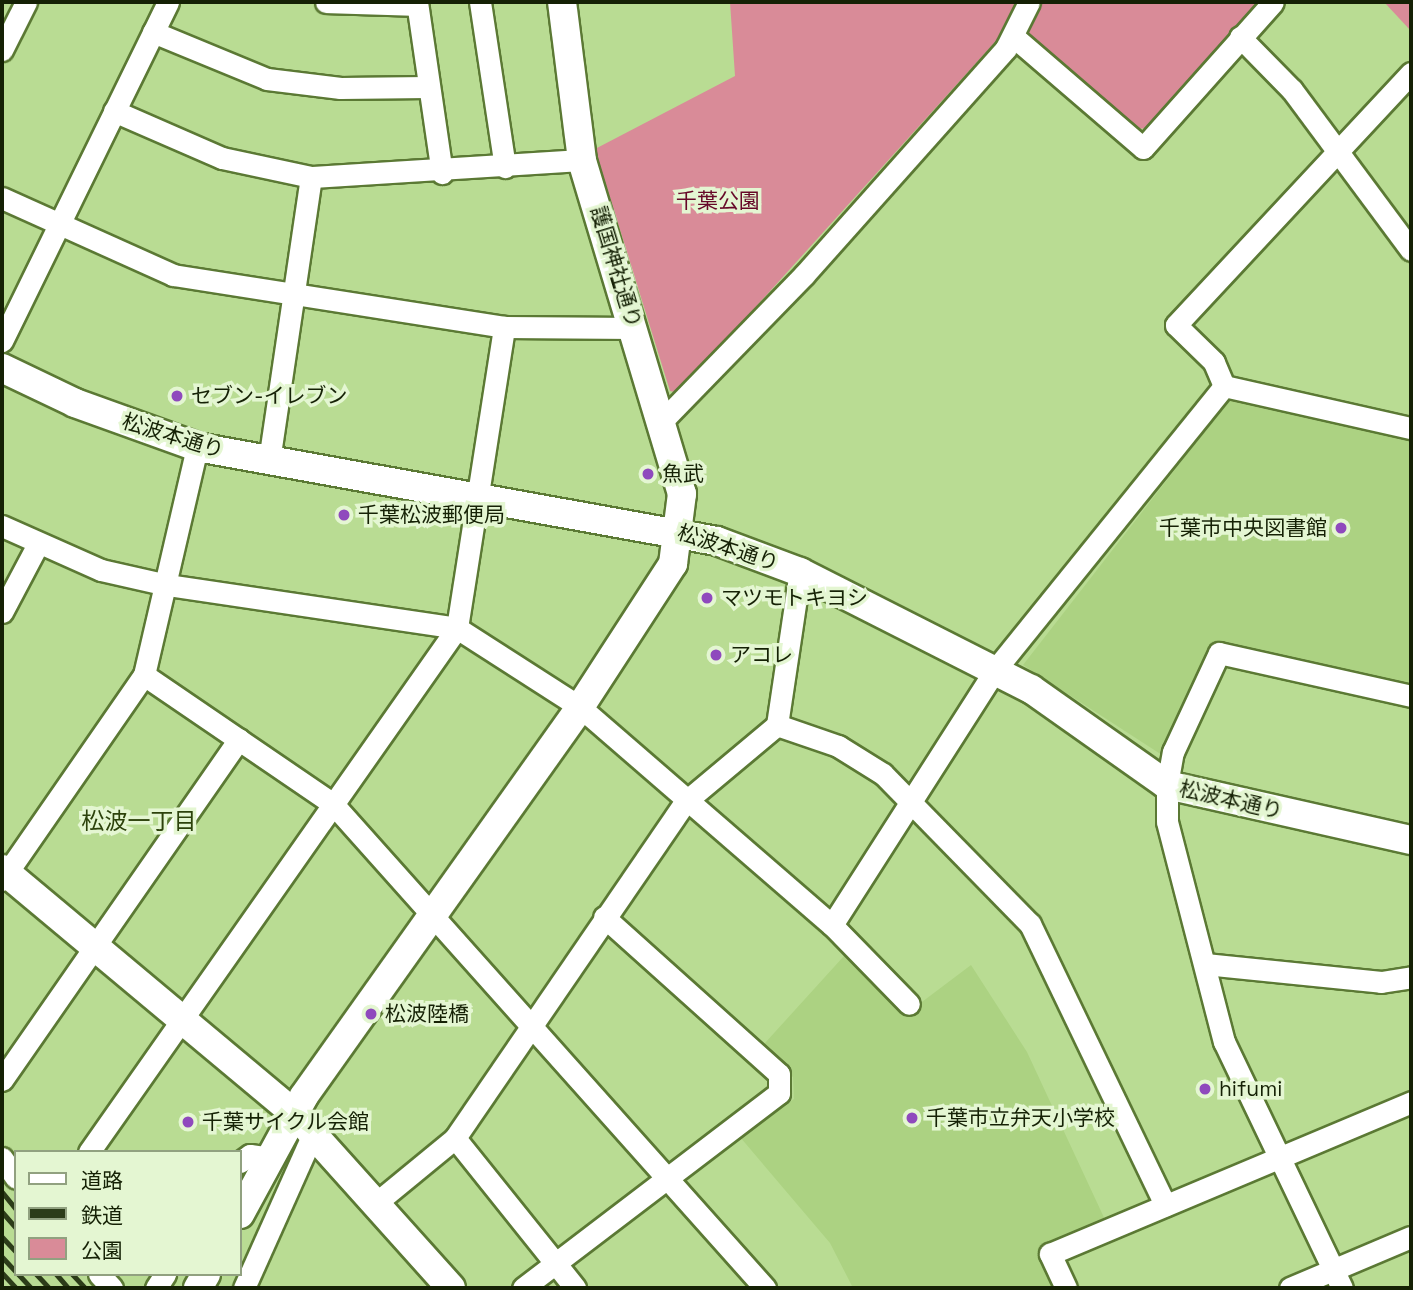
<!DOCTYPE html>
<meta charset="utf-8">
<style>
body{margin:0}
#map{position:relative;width:1413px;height:1290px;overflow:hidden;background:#b9dc93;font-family:"Space Grotesk","Noto Sans JP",sans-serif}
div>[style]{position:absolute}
.built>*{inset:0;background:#acd282}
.green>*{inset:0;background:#d98b98}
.roads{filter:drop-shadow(2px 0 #5b7934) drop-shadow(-2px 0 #5b7934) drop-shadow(0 2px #5b7934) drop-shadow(0 -2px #5b7934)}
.street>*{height:21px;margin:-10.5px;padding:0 10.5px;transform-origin:10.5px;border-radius:10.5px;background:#fff}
.secondary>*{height:28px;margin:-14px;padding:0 14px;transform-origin:14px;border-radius:14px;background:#fff}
.rail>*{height:5px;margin:-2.5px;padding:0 2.5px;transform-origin:2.5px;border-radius:2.5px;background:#2c3c19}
.dots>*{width:19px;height:19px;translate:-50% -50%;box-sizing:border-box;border:4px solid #e4f6d2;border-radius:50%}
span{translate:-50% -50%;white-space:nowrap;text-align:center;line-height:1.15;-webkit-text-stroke:7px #e4f6d2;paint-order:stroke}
.park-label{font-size:21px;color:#660828}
.street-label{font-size:21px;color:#152105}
.poi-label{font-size:21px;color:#152105}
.left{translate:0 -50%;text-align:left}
.right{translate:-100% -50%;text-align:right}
.neighbourhood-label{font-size:23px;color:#2c420b}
.frame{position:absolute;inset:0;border:4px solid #152105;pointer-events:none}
.legend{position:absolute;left:14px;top:1150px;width:228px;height:126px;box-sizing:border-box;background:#e4f6d2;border:2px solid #91a180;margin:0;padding:9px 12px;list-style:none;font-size:21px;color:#152105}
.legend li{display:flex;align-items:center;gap:14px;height:35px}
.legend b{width:35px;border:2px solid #91a180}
</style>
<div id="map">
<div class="built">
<i style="clip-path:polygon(1230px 399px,1411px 438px,1411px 685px,1226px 643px,1210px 650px,1162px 755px,1023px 665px)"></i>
<i style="clip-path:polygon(844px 956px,853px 957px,906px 1014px,971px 965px,1027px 1052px,1107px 1224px,1043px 1251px,1059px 1288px,853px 1288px,830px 1243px,740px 1137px,794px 1099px,793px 1077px,764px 1053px,765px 1043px)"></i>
</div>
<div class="green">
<i style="clip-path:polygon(730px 2px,1260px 2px,1147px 128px,1129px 130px,1005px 31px,678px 393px,670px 391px,595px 149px,735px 76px)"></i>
<i style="clip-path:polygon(1384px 2px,1411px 2px,1411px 31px)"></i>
</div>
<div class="roads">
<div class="street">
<i style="left:326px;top:2px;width:91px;rotate:1.9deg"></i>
<i style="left:417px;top:2px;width:173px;rotate:81.7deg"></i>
<i style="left:480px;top:2px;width:167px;rotate:81.4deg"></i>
<i style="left:153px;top:32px;width:123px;rotate:22.4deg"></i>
<i style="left:267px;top:79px;width:74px;rotate:7deg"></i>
<i style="left:340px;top:88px;width:88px;rotate:-0.7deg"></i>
<i style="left:1014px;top:37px;width:170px;rotate:40.7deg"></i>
<i style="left:1143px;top:148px;width:195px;rotate:-48.3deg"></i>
<i style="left:1240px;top:37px;width:74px;rotate:45.5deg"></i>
<i style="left:1292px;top:90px;width:199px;rotate:53.4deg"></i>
<i style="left:2px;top:50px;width:54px;rotate:-63.4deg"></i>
<i style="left:114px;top:111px;width:118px;rotate:23.5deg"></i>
<i style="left:222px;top:158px;width:91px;rotate:12.1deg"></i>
<i style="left:311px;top:177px;width:272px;rotate:-3.6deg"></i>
<i style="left:2px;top:198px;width:188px;rotate:24.2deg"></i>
<i style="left:173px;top:275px;width:335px;rotate:8.9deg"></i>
<i style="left:504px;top:327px;width:131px;rotate:0.4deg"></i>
<i style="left:2px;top:341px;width:377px;rotate:-63.9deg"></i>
<i style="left:1224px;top:386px;width:26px;rotate:-113deg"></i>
<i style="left:1214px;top:362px;width:53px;rotate:-135.8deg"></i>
<i style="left:1176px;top:325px;width:345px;rotate:-47deg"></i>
<i style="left:1224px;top:386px;width:192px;rotate:12.7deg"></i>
<i style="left:663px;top:420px;width:202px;rotate:-45.8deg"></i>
<i style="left:804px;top:275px;width:304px;rotate:-48.3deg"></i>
<i style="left:1006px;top:48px;width:51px;rotate:-63.4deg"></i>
<i style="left:269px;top:461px;width:287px;rotate:-81.6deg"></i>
<i style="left:2px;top:526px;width:108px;rotate:24deg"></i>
<i style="left:101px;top:570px;width:68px;rotate:12.8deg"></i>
<i style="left:167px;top:585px;width:293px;rotate:8.4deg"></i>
<i style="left:457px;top:628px;width:146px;rotate:32.7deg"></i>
<i style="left:580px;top:707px;width:333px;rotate:40.9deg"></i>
<i style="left:832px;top:925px;width:110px;rotate:45.7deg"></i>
<i style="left:2px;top:612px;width:77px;rotate:-62.1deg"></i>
<i style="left:144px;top:675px;width:229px;rotate:34.3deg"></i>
<i style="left:333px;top:804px;width:649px;rotate:48.25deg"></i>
<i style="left:777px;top:725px;width:155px;rotate:-81.5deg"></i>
<i style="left:2px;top:880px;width:249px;rotate:-55.3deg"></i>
<i style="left:144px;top:675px;width:234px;rotate:-76.9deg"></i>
<i style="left:832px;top:925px;width:303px;rotate:-57.4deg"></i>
<i style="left:995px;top:670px;width:365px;rotate:-51.1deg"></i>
<i style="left:1205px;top:964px;width:177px;rotate:5.8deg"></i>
<i style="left:1381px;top:982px;width:30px;rotate:-9deg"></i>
<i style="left:2px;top:1080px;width:415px;rotate:-55.2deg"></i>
<i style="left:455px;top:1138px;width:192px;rotate:51.3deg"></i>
<i style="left:89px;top:1152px;width:640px;rotate:-54.92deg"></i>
<i style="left:457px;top:628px;width:305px;rotate:-81.1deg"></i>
<i style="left:2px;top:1158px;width:24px;rotate:55deg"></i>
<i style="left:240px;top:1162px;width:12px;rotate:-35deg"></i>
<i style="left:250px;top:1155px;width:21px;rotate:8deg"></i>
<i style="left:376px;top:1203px;width:102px;rotate:-39.4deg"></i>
<i style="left:455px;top:1138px;width:407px;rotate:-55.6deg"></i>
<i style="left:685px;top:802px;width:120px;rotate:-39.9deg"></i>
<i style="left:777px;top:725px;width:65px;rotate:19deg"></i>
<i style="left:838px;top:746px;width:53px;rotate:31.9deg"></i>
<i style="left:883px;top:774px;width:210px;rotate:45.6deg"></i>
<i style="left:1030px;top:924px;width:312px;rotate:64.3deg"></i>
<i style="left:99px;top:1274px;width:19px;rotate:47deg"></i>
<i style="left:156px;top:1288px;width:17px;rotate:-57deg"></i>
<i style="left:244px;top:1288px;width:167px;rotate:-65.9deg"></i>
<i style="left:523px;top:1288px;width:322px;rotate:-37.3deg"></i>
<i style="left:779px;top:1093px;width:19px;rotate:-90deg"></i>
<i style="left:779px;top:1074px;width:235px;rotate:-138.1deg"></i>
<i style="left:1066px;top:1288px;width:38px;rotate:-115deg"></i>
<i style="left:1050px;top:1254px;width:392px;rotate:-22.8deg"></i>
<i style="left:1290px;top:1288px;width:131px;rotate:-22.9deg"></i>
<i style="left:1342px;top:1288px;width:273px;rotate:-115.6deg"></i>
<i style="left:1224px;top:1042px;width:228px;rotate:-104.5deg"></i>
<i style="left:1167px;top:821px;width:36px;rotate:-90deg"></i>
<i style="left:1167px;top:785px;width:34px;rotate:-80deg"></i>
<i style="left:1173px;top:752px;width:109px;rotate:-65.1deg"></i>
<i style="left:1219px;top:653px;width:197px;rotate:12.6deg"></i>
</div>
<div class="secondary">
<i style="left:2px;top:368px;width:81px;rotate:25.6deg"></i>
<i style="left:75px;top:403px;width:130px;rotate:19.8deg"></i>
<i style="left:197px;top:447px;width:528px;rotate:10.25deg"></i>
<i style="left:717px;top:541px;width:89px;rotate:20.5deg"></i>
<i style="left:800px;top:572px;width:259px;rotate:26.9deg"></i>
<i style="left:1031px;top:689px;width:166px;rotate:35.2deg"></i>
<i style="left:1167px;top:785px;width:250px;rotate:12.7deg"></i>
<i style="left:2px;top:869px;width:381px;rotate:39.9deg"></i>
<i style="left:294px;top:1113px;width:235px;rotate:48.1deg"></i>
<i style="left:240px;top:1214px;width:134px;rotate:-61.5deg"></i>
<i style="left:304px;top:1096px;width:477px;rotate:-54.6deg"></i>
<i style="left:580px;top:707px;width:171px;rotate:-57deg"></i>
<i style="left:673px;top:564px;width:71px;rotate:-82.7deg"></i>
<i style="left:682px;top:494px;width:349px;rotate:-106.7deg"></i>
<i style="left:582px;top:160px;width:159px;rotate:-97.2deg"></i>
<i style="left:198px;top:1288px;width:16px;rotate:-60deg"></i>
</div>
</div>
<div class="rail">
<i style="left:2px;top:1192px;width:22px;rotate:51deg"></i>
<i style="left:2px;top:1212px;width:21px;rotate:49deg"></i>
<i style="left:2px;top:1237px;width:21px;rotate:47deg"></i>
<i style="left:2px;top:1257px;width:21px;rotate:47deg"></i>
<i style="left:2px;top:1273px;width:21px;rotate:47deg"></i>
<i style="left:18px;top:1274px;width:19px;rotate:47deg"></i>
<i style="left:36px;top:1274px;width:19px;rotate:47deg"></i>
<i style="left:56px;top:1274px;width:18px;rotate:49deg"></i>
<i style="left:72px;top:1274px;width:19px;rotate:47deg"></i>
</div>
<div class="dots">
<i style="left:177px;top:396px;background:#8f49bd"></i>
<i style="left:648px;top:474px;background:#8f49bd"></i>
<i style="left:344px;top:515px;background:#8f49bd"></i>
<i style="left:1341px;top:528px;background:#8f49bd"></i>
<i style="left:707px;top:598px;background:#8f49bd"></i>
<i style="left:716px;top:655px;background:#8f49bd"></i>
<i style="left:371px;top:1014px;background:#8f49bd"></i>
<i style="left:1205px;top:1089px;background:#8f49bd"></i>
<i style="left:912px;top:1118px;background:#8f49bd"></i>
<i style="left:188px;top:1122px;background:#8f49bd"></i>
</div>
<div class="park-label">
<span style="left:718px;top:201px">千葉公園</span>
</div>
<div class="street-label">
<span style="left:616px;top:267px;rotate:73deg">護国神社通り</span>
<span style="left:173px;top:436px;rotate:17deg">松波本通り</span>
<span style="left:728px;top:548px;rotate:18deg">松波本通り</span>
<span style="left:1231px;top:800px;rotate:13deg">松波本通り</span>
</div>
<div class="poi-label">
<span class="left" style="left:191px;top:396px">セブン-イレブン</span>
<span class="left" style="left:662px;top:474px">魚武</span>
<span class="left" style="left:358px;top:515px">千葉松波郵便局</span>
<span class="right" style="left:1327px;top:528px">千葉市中央図書館</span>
<span class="left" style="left:721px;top:598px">マツモトキヨシ</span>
<span class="left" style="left:730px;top:655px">アコレ</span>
<span class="left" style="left:385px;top:1014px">松波陸橋</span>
<span class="left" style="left:1219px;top:1089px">hifumi</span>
<span class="left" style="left:926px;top:1118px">千葉市立弁天小学校</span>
<span class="left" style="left:202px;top:1122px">千葉サイクル会館</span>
</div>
<div class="neighbourhood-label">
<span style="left:139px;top:821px">松波一丁目</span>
</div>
<div class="frame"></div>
<ul class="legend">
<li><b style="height:9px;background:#fff"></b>道路</li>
<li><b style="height:9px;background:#2c3c19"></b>鉄道</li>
<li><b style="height:19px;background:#d98b98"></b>公園</li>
</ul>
</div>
